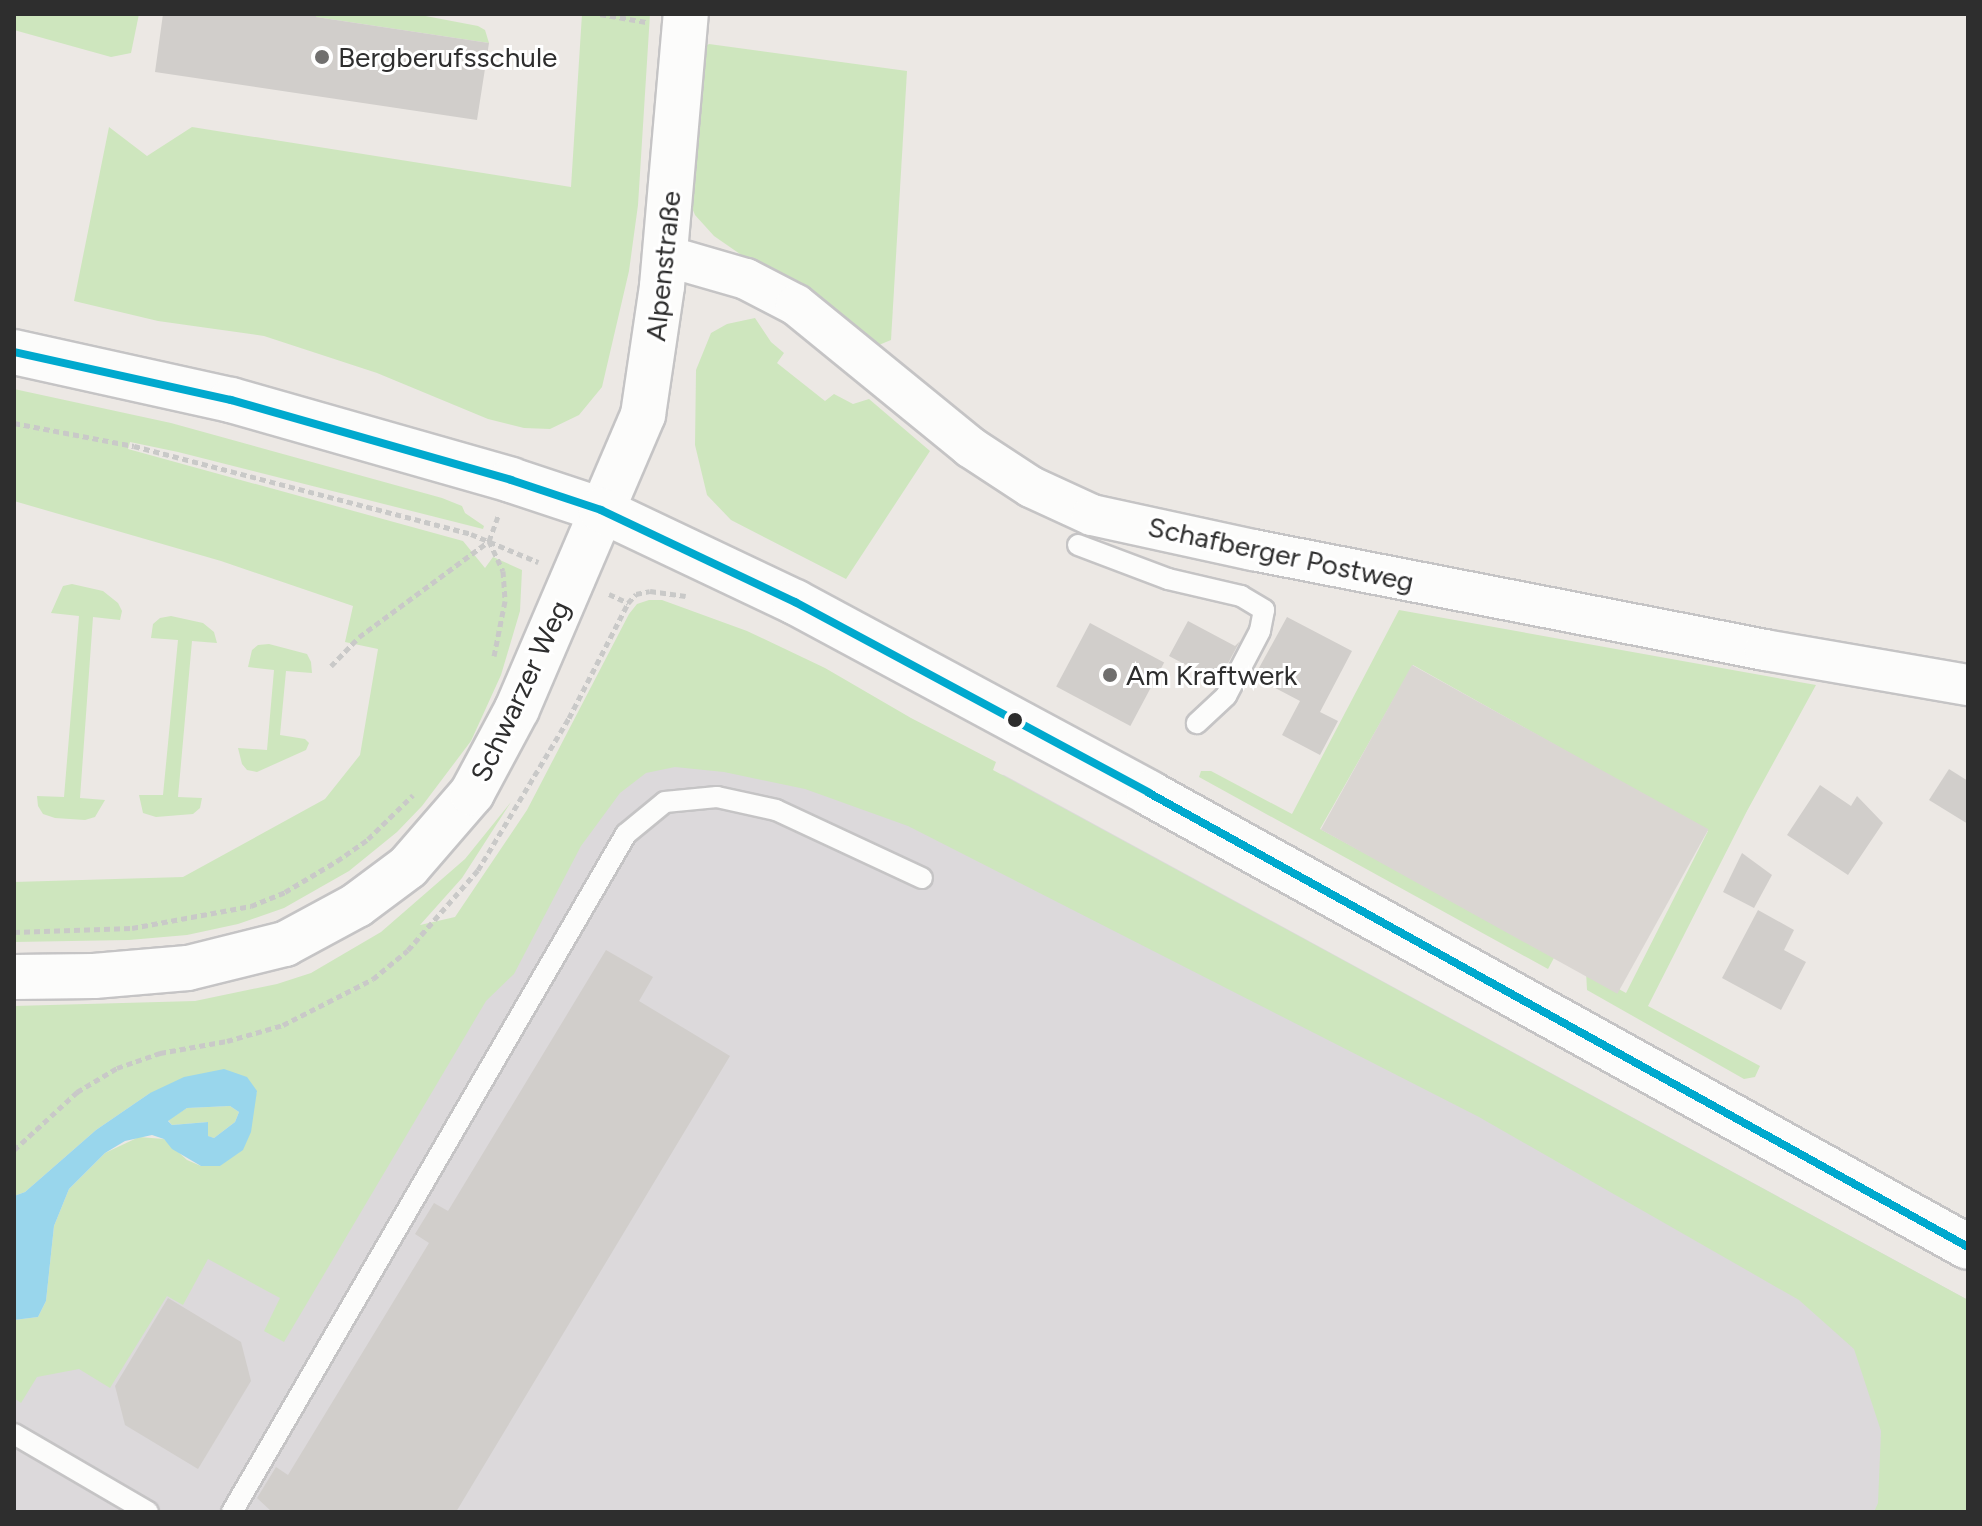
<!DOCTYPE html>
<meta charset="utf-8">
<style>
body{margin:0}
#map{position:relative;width:1982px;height:1526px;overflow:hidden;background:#ece8e4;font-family:Figtree,sans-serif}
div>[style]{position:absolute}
.industrial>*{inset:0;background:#dcd9db}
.green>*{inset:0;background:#cee6be}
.plaza>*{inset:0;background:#dad6d2;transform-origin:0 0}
.water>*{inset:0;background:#99d6ec}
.building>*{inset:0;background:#d1cecb;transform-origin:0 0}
.path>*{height:5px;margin-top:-2.5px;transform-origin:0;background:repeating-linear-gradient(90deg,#c9c9c8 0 6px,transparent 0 10px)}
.roads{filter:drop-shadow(2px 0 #c5c4c5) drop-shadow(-2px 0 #c5c4c5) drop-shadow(0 2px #c5c4c5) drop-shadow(0 -2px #c5c4c5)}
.service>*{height:20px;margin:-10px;padding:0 10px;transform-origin:10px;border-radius:10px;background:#fcfcfb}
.minor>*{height:40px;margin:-20px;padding:0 20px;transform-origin:20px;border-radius:20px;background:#fcfcfb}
.tertiary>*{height:44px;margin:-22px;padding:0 22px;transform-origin:22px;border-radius:22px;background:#fcfcfb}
.secondary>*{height:44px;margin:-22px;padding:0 22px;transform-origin:22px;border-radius:22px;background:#fcfcfb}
.bus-1>*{height:8px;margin:-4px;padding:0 4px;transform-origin:4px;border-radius:4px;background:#00a9ce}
.dots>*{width:22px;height:22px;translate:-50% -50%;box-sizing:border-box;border:4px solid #fff;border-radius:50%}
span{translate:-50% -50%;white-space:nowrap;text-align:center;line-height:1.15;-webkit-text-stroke:6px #fff;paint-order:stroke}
.poi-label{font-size:28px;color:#2e2e2e}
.left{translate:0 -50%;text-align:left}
.street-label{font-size:28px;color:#2e2e2e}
.frame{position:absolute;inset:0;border:16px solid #2e2e2e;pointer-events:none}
</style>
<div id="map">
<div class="industrial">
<i style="clip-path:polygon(602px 721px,1004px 775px,1968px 1300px,1968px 1512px,14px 1512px,14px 1364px,401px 996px)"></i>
</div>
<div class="green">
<i style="clip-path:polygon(14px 14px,139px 14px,131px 53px,111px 57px,14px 30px)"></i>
<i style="clip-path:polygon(316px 14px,415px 14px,478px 26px,485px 30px,489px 43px,316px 17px)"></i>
<i style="clip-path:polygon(582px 14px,650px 14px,638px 205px,629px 271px,602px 387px,579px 415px,550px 429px,524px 428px,488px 419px,377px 373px,264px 336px,158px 321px,74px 301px,109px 127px,147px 156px,192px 127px,571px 187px)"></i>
<i style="clip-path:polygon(709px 44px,907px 71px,891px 340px,874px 347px,714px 236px,695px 215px,690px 203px,698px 51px)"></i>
<i style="clip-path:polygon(755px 318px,771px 342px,784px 353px,777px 363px,825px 401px,834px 394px,853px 404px,869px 399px,930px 451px,846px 579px,731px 520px,707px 495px,695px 445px,696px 370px,711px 333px,727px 324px)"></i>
<i style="clip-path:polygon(14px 389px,171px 423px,442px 498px,462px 506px,465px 513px,484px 526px,483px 529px,178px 452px,130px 442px,128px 449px,463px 541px,485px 568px,493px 557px,522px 570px,520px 611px,501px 675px,471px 741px,422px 806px,397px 832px,349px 871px,284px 908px,238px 924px,187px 935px,129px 940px,14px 942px,14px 882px,183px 877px,325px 799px,360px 755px,378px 649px,345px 642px,353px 606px,221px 561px,14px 501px)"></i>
<i style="clip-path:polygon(72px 584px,103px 591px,118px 603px,122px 611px,120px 620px,93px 617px,80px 798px,105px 800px,95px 817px,85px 820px,55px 818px,43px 814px,38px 806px,37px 796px,64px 797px,79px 616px,51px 613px,63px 586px)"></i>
<i style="clip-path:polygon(649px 600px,662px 600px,747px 631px,825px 668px,911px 718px,996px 762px,993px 770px,1968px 1300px,1968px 1512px,1874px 1512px,1878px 1503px,1881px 1431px,1854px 1349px,1799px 1300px,1479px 1117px,908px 826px,805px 789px,724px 772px,675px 767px,646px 773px,620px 793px,581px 846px,514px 974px,486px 1001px,284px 1342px,264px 1331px,280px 1298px,208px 1259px,183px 1305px,167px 1296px,110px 1388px,79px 1369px,37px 1377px,21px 1403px,14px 1398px,14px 1320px,38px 1317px,46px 1301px,54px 1226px,69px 1189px,105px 1153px,139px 1137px,164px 1139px,187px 1160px,201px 1166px,220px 1166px,257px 1092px,150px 1093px,96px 1130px,25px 1192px,14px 1196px,14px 1006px,195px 1001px,277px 984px,311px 973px,381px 932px,465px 859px,511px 802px,462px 878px,420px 925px,455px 917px,527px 810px,629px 614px,637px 604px)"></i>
<i style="clip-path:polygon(1399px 610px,1816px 685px,1747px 811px,1648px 1006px,1760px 1066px,1755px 1077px,1744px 1079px,1587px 990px,1586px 971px,1626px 993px,1708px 831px,1413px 665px,1320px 829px,1555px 956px,1548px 969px,1199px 777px,1201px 771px,1211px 771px,1292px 814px)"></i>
<i style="clip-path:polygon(171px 616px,203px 623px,214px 632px,217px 643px,192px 641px,178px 797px,202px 798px,200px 808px,193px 814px,156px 817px,143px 813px,139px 795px,163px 795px,178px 640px,151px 638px,153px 624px,160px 618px)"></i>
<i style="clip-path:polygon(269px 644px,307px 654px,311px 662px,312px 673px,286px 671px,280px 735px,305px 739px,309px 743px,306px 750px,257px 772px,247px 770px,242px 764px,238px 748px,267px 750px,274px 670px,248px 667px,252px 650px,258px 645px)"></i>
<i style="clip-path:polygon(230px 1106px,239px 1112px,235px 1122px,214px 1138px,207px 1136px,208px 1122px,172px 1125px,168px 1120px,187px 1108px)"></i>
</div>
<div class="plaza">
<i style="left:1412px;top:665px;width:339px;height:188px;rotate:29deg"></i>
</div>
<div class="water">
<i style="clip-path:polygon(evenodd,224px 1069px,247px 1077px,257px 1091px,251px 1132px,243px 1150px,220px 1166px,201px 1166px,172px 1149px,164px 1139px,152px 1135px,125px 1141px,105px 1153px,69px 1189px,54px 1226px,46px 1301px,38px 1317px,14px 1320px,14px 1196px,25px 1192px,96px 1130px,150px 1093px,184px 1077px,224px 1069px,230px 1106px,239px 1112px,235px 1122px,214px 1138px,208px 1136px,208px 1122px,172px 1125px,168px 1121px,187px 1108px,230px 1106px)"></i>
</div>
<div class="building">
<i style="clip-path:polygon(163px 14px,316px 14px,316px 17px,489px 43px,477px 120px,155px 72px)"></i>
<i style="clip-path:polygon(1287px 617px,1352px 651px,1320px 712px,1338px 721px,1320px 755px,1282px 735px,1300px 701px,1254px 677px)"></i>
<i style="clip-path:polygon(1188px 621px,1235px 646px,1240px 641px,1218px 682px,1169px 656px)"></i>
<i style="left:1090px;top:623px;width:84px;height:72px;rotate:28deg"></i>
<i style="clip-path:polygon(1949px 769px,1968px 781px,1968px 824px,1929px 800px)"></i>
<i style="clip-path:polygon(1820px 785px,1851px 806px,1857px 796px,1883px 823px,1848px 875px,1787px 835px)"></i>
<i style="clip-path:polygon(1742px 853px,1772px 875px,1754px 908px,1723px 892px)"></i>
<i style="clip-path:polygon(1758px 910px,1794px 930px,1784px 950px,1806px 962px,1781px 1010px,1722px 978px)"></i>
<i style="clip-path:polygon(606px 950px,653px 977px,639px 1001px,730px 1056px,456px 1512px,272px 1512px,257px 1498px,276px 1467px,288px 1475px,429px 1243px,415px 1234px,434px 1203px,448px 1211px)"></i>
<i style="clip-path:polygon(168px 1298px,241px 1342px,251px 1381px,198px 1469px,125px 1425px,115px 1386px)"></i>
</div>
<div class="path">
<i style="left:600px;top:14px;width:47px;rotate:9.9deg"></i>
<i style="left:14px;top:423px;width:122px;rotate:10.9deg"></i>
<i style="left:134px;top:446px;width:348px;rotate:14.6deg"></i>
<i style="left:471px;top:534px;width:73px;rotate:22.7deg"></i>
<i style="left:489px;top:541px;width:33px;rotate:65deg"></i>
<i style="left:503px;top:571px;width:30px;rotate:86deg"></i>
<i style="left:505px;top:601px;width:56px;rotate:101.3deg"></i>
<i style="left:609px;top:594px;width:21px;rotate:25deg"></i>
<i style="left:331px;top:666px;width:40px;rotate:-46deg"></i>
<i style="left:359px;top:637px;width:162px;rotate:-36.4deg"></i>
<i style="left:489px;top:541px;width:29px;rotate:-70deg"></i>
<i style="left:14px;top:932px;width:118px;rotate:-1.9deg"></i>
<i style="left:132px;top:928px;width:121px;rotate:-10.5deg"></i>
<i style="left:251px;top:906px;width:37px;rotate:-22deg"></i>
<i style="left:285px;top:892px;width:61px;rotate:-30.8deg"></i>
<i style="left:337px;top:861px;width:38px;rotate:-35deg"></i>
<i style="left:368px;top:839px;width:63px;rotate:-44.4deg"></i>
<i style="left:14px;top:1150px;width:86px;rotate:-42.6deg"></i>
<i style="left:77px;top:1092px;width:47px;rotate:-31deg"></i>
<i style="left:117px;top:1068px;width:46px;rotate:-19.2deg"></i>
<i style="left:160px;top:1053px;width:68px;rotate:-10.2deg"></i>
<i style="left:227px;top:1041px;width:58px;rotate:-15.9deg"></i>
<i style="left:283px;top:1025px;width:101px;rotate:-27.1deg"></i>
<i style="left:373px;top:979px;width:45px;rotate:-39.6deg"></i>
<i style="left:408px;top:950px;width:106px;rotate:-48.8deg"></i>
<i style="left:478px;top:870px;width:177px;rotate:-59.1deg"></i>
<i style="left:569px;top:718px;width:129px;rotate:-62.8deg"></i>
<i style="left:628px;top:603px;width:12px;rotate:-48deg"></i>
<i style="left:636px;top:594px;width:14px;rotate:-12deg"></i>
<i style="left:650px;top:591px;width:36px;rotate:8deg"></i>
</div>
<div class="roads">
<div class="service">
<i style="left:1078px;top:545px;width:96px;rotate:20.7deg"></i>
<i style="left:1168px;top:579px;width:75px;rotate:13.1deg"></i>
<i style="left:1241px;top:596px;width:27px;rotate:31deg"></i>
<i style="left:1264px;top:610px;width:21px;rotate:101deg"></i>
<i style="left:1260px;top:631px;width:73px;rotate:117.6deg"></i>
<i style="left:1226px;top:696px;width:40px;rotate:137deg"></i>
<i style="left:14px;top:1434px;width:155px;rotate:30.2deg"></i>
<i style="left:232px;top:1512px;width:784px;rotate:-59.84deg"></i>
<i style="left:626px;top:834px;width:50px;rotate:-39.4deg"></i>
<i style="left:665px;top:802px;width:52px;rotate:-5.5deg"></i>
<i style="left:717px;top:797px;width:60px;rotate:12.4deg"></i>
<i style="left:776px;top:810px;width:161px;rotate:25deg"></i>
</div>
<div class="minor">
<i style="left:663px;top:255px;width:86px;rotate:16.1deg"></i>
<i style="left:746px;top:279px;width:56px;rotate:27.5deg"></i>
<i style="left:796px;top:305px;width:225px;rotate:39.2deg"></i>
<i style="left:970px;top:447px;width:73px;rotate:33.3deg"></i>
<i style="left:1031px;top:487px;width:67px;rotate:24.7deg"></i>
<i style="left:1092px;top:515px;width:165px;rotate:12.3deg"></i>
<i style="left:1253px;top:550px;width:522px;rotate:11.05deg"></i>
<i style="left:1765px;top:650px;width:206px;rotate:9.8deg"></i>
</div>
<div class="tertiary">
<i style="left:14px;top:977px;width:80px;rotate:-0.7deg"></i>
<i style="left:94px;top:976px;width:94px;rotate:-4.9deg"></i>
<i style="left:188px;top:968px;width:100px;rotate:-13.9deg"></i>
<i style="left:285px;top:944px;width:82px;rotate:-28.4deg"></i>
<i style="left:357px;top:905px;width:64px;rotate:-36.7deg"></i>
<i style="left:408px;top:867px;width:98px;rotate:-49.1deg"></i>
<i style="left:472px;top:793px;width:95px;rotate:-61.8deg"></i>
<i style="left:517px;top:709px;width:320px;rotate:-66.8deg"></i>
<i style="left:643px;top:415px;width:130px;rotate:-81.6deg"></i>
<i style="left:662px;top:286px;width:273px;rotate:-85deg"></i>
</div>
<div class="secondary">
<i style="left:14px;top:352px;width:222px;rotate:12.5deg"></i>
<i style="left:231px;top:400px;width:291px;rotate:15.9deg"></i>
<i style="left:511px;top:480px;width:95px;rotate:18.4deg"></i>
<i style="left:601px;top:510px;width:215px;rotate:25.4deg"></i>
<i style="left:795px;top:602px;width:402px;rotate:28.3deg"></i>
<i style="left:1149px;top:793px;width:936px;rotate:29deg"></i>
</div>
</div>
<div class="bus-1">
<i style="left:14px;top:352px;width:222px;rotate:12.5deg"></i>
<i style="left:231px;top:400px;width:291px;rotate:15.9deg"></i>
<i style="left:511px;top:480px;width:95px;rotate:18.4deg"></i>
<i style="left:601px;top:510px;width:215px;rotate:25.4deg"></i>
<i style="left:795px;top:602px;width:402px;rotate:28.3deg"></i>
<i style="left:1149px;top:793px;width:936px;rotate:29deg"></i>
</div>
<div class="dots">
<i style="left:322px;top:57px;background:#706f6e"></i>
<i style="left:1110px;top:675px;background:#706f6e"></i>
<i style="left:1015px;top:720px;background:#2e2e2e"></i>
</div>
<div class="poi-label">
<span class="left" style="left:338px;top:57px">Bergberufsschule</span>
<span class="left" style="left:1126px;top:675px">Am Kraftwerk</span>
</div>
<div class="street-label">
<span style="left:663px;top:266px;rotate:-84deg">Alpenstraße</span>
<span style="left:1281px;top:554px;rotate:12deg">Schafberger Postweg</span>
<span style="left:520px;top:691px;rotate:-65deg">Schwarzer Weg</span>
</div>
<div class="frame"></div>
</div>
